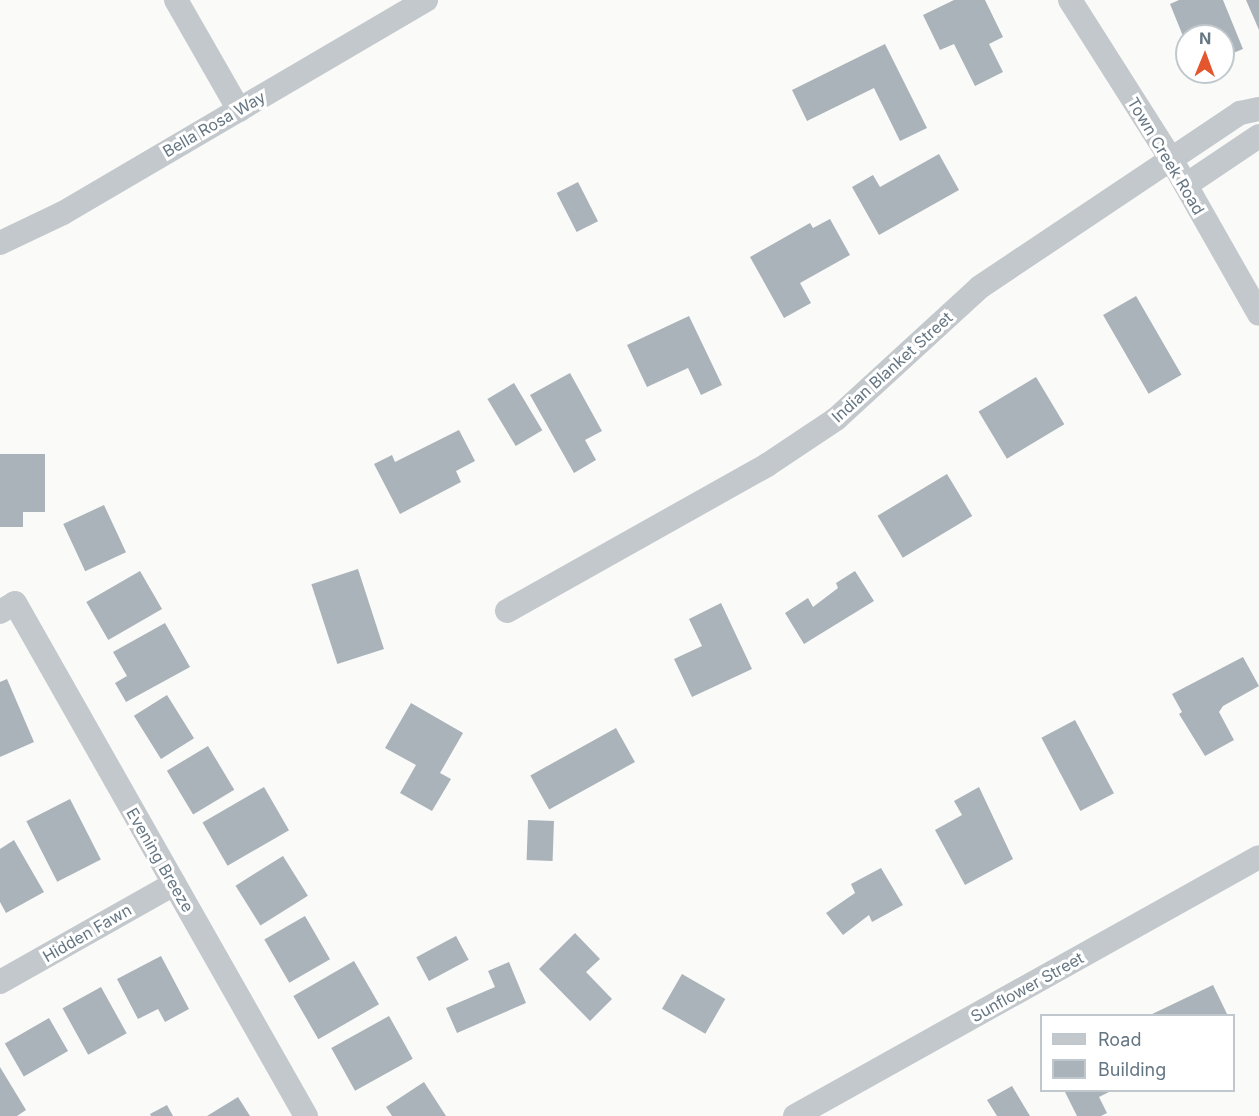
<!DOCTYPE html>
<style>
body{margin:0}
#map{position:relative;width:1259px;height:1116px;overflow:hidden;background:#fafaf8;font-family:Inter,sans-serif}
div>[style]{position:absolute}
.building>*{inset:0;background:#aab3b9;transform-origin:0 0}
.street>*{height:24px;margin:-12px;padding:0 12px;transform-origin:12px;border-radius:12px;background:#c3c8cc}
span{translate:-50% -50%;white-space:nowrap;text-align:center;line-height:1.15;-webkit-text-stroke:6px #fff;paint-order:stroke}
.street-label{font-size:16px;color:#657683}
.legend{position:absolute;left:1040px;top:1014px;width:195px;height:78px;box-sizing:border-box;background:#fff;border:2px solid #c1c8cd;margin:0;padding:8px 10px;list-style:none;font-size:18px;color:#657683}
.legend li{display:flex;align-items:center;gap:12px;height:30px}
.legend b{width:30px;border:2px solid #c1c8cd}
.north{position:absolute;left:1175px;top:24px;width:60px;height:60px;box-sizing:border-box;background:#fff;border:2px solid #c1c8cd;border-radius:50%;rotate:1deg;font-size:16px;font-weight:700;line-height:24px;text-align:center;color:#657683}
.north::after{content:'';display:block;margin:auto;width:21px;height:27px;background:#e4572e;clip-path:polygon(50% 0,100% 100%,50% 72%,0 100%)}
</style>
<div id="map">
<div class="building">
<i style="clip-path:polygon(954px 0,985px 0,1003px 37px,989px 44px,1003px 72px,975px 86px,954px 44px,940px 50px,923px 15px)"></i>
<i style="clip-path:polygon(1179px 0,1223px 0,1243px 49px,1223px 57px,1223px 36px,1187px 36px,1187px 46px,1170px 4px)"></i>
<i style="clip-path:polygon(1246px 0,1259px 0,1259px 30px)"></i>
<i style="clip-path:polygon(885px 44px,927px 128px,900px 141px,874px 88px,807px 121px,792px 90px)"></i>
<i style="clip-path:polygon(939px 154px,959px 190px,879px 235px,852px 187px,873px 175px,880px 187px)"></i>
<i style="left:578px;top:182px;width:44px;height:24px;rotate:63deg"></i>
<i style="clip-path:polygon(830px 219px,850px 255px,800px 283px,811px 303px,784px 318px,750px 257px,810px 223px,813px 228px)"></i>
<i style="left:1136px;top:296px;width:91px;height:38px;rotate:60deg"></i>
<i style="clip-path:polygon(689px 316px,722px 385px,701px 395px,688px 368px,647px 387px,627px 345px)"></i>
<i style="clip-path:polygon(570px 373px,602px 431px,585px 440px,596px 460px,574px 473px,530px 395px)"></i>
<i style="left:1036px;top:377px;width:55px;height:67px;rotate:59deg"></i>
<i style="left:514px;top:383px;width:55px;height:31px;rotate:59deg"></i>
<i style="clip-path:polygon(459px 430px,475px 461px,456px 471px,461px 482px,400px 514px,374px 464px,392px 455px,395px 462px)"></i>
<i style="clip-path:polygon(0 454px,45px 454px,45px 512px,23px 512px,23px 527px,0 527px)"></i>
<i style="left:947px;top:474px;width:49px;height:81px;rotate:59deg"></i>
<i style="left:104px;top:505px;width:52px;height:45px;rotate:65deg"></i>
<i style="left:358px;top:569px;width:84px;height:49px;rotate:72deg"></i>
<i style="left:140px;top:571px;width:44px;height:62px;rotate:60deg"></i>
<i style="clip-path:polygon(855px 571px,874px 601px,804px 644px,785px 613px,808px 598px,813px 607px,838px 588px,836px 583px)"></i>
<i style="clip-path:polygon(721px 603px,752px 669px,692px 697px,674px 659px,702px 646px,689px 619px)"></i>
<i style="clip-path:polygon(165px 623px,190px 667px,126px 702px,115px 683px,127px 676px,113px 652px)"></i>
<i style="clip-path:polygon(1243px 657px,1259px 686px,1223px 706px,1219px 712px,1234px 740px,1205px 756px,1179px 714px,1182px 712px,1172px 694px)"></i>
<i style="clip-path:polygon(7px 679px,34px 742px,0 757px,0 682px)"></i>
<i style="left:167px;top:695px;width:51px;height:39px;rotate:58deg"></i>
<i style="clip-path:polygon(411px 703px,463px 733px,440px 773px,451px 779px,432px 811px,400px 793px,416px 765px,385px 748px)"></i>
<i style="left:1075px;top:720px;width:83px;height:38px;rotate:62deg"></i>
<i style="left:616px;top:728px;width:39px;height:98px;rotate:61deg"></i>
<i style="left:208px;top:746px;width:51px;height:48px;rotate:59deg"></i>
<i style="left:264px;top:787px;width:50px;height:71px;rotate:60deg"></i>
<i style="clip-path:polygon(979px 787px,1013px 859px,965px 885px,935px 830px,962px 815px,954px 801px)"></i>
<i style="left:70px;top:799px;width:68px;height:49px;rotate:63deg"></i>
<i style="left:528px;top:820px;width:26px;height:40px;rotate:2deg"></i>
<i style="clip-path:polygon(14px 840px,44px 892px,6px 913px,0 902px,0 849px)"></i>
<i style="left:283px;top:856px;width:47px;height:56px;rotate:58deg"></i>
<i style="clip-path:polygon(881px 868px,903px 905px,872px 922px,869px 915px,843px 935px,826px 913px,855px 893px,851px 884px)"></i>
<i style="left:305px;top:916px;width:50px;height:47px;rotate:60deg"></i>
<i style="clip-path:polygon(575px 933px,600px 959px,586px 972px,612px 999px,590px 1021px,539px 969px)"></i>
<i style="left:456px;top:936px;width:27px;height:45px;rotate:62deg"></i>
<i style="clip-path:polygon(161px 956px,189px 1009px,165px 1022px,158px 1009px,138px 1019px,117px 979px)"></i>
<i style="left:354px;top:961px;width:50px;height:70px;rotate:60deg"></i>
<i style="clip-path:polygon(509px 962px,526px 1003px,457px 1033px,446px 1008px,495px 987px,488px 971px)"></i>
<i style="left:682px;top:974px;width:50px;height:40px;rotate:30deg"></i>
<i style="clip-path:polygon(1213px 985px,1228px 1016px,1148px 1016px)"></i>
<i style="left:101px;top:987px;width:53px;height:44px;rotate:61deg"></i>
<i style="left:389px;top:1016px;width:49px;height:66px;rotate:61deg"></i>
<i style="left:49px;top:1018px;width:38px;height:51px;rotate:60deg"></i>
<i style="clip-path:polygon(0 1067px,26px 1110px,17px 1116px,0 1116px)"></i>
<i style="clip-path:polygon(424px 1082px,446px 1116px,392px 1116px,386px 1107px)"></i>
<i style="clip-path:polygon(1012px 1086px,1030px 1116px,997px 1116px,987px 1100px)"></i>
<i style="clip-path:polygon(1064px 1090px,1113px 1090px,1099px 1097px,1107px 1113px,1101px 1116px,1077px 1116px)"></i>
<i style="clip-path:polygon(238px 1097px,250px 1116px,207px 1116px)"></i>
<i style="clip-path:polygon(167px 1105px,173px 1116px,151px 1116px,150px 1114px)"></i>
</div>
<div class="street">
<i style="left:176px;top:0;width:127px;rotate:60.2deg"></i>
<i style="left:1070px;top:0;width:188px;rotate:57.6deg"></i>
<i style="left:1171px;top:159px;width:178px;rotate:60.4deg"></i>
<i style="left:1186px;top:185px;width:88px;rotate:-33.9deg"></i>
<i style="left:0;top:243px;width:70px;rotate:-25.5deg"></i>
<i style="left:63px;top:213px;width:421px;rotate:-30.4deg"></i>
<i style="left:507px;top:611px;width:298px;rotate:-29.3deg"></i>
<i style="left:767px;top:465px;width:83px;rotate:-33.7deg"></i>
<i style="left:836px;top:419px;width:195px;rotate:-42.5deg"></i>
<i style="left:980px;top:287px;width:313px;rotate:-33.8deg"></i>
<i style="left:1240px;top:113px;width:19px;rotate:-12deg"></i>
<i style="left:0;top:612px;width:17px;rotate:-31deg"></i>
<i style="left:15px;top:603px;width:590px;rotate:60.44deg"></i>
<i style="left:0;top:982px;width:200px;rotate:-29.4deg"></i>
<i style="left:795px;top:1116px;width:531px;rotate:-29.17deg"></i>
</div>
<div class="street-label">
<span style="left:214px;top:124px;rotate:-30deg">Bella Rosa Way</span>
<span style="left:1166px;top:156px;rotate:59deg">Town Creek Road</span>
<span style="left:892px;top:367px;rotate:-42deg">Indian Blanket Street</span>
<span style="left:160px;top:860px;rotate:60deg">Evening Breeze</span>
<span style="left:87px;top:933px;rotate:-30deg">Hidden Fawn</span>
<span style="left:1027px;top:987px;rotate:-29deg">Sunflower Street</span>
</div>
<ul class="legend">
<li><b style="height:8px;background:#c3c8cc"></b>Road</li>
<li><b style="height:16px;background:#aab3b9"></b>Building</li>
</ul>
<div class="north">N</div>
</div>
